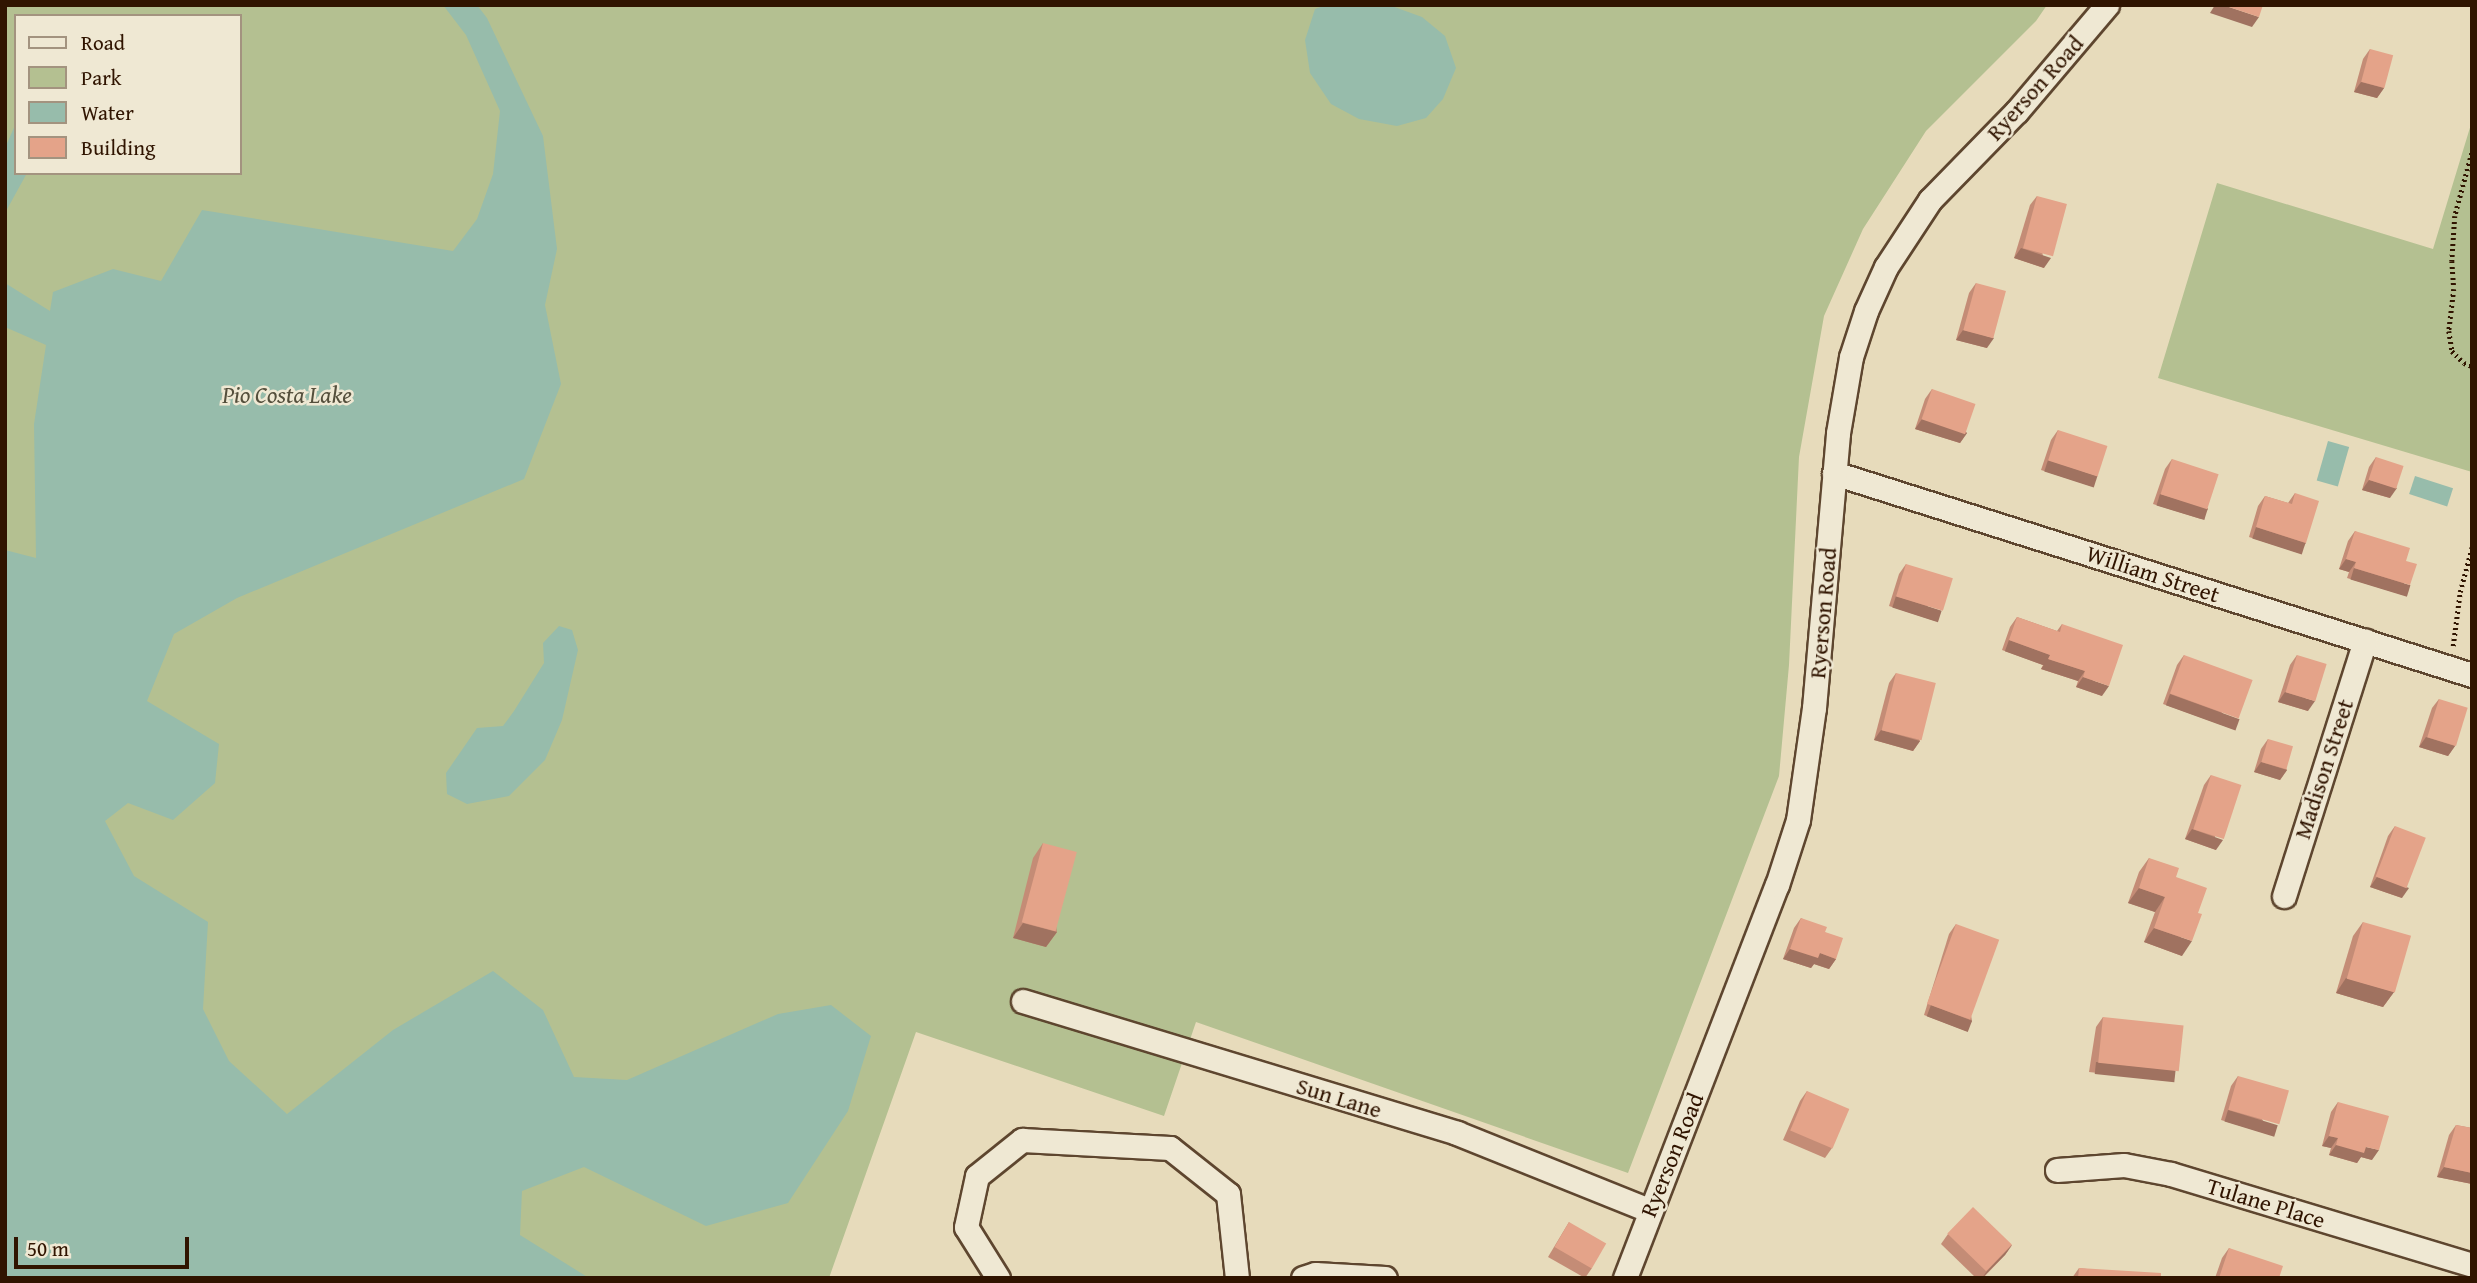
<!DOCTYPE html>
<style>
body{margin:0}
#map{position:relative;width:2477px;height:1283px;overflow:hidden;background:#e7dbbb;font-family:"Gentium Book Plus",serif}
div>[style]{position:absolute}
.green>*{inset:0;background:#b4c091}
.water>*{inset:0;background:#97bcab;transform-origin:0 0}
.path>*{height:4.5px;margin-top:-2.25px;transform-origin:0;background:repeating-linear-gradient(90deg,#301400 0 2px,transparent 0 5.5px)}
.roads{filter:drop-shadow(2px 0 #5e462f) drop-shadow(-2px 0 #5e462f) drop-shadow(0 2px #5e462f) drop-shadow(0 -2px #5e462f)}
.minor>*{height:23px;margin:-11.5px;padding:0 11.5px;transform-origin:11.5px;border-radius:11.5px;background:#efe8d3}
.wall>*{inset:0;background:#c48c76}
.shaded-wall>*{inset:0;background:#a07260;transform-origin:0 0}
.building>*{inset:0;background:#e4a389;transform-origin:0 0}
span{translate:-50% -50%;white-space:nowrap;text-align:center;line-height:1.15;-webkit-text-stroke:5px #efe8d3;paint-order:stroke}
.street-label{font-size:23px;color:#301400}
.water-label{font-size:24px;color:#544f3c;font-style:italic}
.frame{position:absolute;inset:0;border:7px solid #301400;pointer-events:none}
.legend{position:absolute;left:14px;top:14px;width:228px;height:161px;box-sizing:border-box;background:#efe8d3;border:2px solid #a3937f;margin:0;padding:9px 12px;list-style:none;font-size:21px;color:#301400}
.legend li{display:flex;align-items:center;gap:14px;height:35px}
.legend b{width:35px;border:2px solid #a3937f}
.scale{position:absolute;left:14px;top:1237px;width:175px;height:32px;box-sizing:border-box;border:4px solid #301400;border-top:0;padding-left:9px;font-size:21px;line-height:24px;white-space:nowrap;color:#301400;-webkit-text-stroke:5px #efe8d3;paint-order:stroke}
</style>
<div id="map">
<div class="green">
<i style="clip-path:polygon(evenodd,5px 5px,2047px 5px,2036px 21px,1926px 131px,1863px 229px,1824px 316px,1799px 457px,1789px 665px,1779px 776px,1628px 1173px,1196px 1022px,1164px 1116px,916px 1032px,829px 1278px,331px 1278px,5px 651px,5px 5px,16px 16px,240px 16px,240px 173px,16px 173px,16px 16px)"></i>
<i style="clip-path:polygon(2472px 121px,2472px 472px,2158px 378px,2217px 183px,2433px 249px)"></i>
</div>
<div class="water">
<i style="clip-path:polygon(443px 5px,477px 5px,487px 18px,543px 136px,557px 249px,545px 305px,561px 384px,524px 479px,237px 598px,174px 634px,147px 701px,219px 744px,215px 783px,173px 820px,128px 803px,105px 821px,134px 876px,208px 922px,203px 1009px,229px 1061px,287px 1114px,393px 1030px,493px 971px,543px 1010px,574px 1077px,627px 1080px,778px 1014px,831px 1005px,871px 1036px,848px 1111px,788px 1203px,706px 1226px,584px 1167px,522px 1191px,520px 1235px,589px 1278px,5px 1278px,5px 550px,36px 558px,34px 424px,46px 345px,5px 327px,5px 283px,50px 311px,53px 292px,113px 269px,161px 281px,202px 210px,453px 251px,477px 219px,493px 174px,500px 111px,466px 35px)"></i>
<i style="clip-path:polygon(1326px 5px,1389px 5px,1422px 17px,1445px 36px,1456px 68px,1443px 99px,1426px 118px,1397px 126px,1359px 119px,1331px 104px,1310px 73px,1305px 40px,1315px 9px)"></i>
<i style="clip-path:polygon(16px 123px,16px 173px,27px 173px,5px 213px,5px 148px)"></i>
<i style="left:2328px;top:441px;width:22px;height:41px;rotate:16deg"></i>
<i style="left:2415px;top:476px;width:40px;height:19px;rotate:18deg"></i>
<i style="clip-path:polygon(559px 626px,572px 630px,578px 650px,562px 720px,545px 760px,509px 796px,467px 804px,447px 794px,446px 773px,477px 728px,503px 726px,514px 711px,544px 663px,543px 643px)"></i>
</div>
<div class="path">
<i style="left:2472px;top:153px;width:65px;rotate:105.1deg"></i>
<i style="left:2455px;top:216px;width:45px;rotate:93.8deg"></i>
<i style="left:2452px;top:261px;width:28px;rotate:86deg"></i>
<i style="left:2454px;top:289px;width:42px;rotate:96.8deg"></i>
<i style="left:2449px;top:331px;width:20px;rotate:81deg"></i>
<i style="left:2452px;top:351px;width:17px;rotate:45deg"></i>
<i style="left:2464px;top:363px;width:9px;rotate:21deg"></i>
<i style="left:2453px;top:646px;width:54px;rotate:-82.6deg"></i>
<i style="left:2460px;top:592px;width:47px;rotate:-75.1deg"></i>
</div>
<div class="roads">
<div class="minor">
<i style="left:1834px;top:473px;width:669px;rotate:17.57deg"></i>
<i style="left:2284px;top:896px;width:268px;rotate:-72.4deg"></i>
<i style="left:1023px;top:1001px;width:454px;rotate:16.9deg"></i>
<i style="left:1457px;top:1133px;width:207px;rotate:21.9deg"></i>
<i style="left:2057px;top:1170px;width:67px;rotate:-4.3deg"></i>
<i style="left:2124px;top:1165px;width:48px;rotate:10.8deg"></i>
<i style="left:2171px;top:1174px;width:314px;rotate:16.8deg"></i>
<i style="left:998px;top:1278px;width:60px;rotate:-122.1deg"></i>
<i style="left:966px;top:1227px;width:52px;rotate:-77.8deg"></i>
<i style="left:977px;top:1176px;width:58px;rotate:-38.7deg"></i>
<i style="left:1022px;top:1140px;width:148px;rotate:3.1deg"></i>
<i style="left:1170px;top:1148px;width:74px;rotate:38.4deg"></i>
<i style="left:1228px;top:1194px;width:84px;rotate:83.9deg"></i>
<i style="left:1303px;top:1278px;width:13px;rotate:-18deg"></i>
<i style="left:1315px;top:1274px;width:70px;rotate:3.3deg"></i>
<i style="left:1625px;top:1278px;width:421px;rotate:-68.9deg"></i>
<i style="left:1777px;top:885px;width:68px;rotate:-72.1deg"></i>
<i style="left:1798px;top:820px;width:113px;rotate:-81.9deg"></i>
<i style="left:1814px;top:708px;width:276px;rotate:-85deg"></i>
<i style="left:1838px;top:433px;width:77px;rotate:-80.3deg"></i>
<i style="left:1851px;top:357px;width:48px;rotate:-71.9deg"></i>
<i style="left:1866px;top:311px;width:48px;rotate:-65.6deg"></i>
<i style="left:1886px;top:267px;width:80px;rotate:-56.7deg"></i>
<i style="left:1930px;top:200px;width:124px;rotate:-45.7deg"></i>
<i style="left:2017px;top:111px;width:139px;rotate:-49.7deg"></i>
</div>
</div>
<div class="wall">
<i style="clip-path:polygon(2370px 49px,2384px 88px,2377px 98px,2354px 92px,2363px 59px)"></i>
<i style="clip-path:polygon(2037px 196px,2044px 268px,2014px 258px,2030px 205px)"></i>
<i style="clip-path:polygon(1976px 283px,1987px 348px,1956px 340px,1969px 293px)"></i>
<i style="clip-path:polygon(1932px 389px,1967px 433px,1960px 443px,1915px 429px,1925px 399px)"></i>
<i style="clip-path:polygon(2058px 430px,2091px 486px,2041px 470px,2051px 440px)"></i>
<i style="clip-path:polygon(2376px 457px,2390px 498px,2362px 490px,2369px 467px)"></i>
<i style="clip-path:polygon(2172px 459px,2208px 509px,2201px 519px,2153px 504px,2165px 469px)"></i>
<i style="clip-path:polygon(2295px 493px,2306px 543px,2299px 553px,2249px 537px,2258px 506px,2265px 496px,2288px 503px)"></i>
<i style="clip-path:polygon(2355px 531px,2406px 561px,2403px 595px,2347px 578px,2349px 572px,2339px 569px,2348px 541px)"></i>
<i style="clip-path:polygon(1906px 564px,1935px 621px,1889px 606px,1899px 574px)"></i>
<i style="clip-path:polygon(2017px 617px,2057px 631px,2062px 624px,2102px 696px,2076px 687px,2078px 681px,2041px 669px,2043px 665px,2002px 650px,2010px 627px)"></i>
<i style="clip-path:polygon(2184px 655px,2233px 729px,2163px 704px,2177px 665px)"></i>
<i style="clip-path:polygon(2297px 655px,2308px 711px,2278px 702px,2290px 665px)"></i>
<i style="clip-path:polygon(1896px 673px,1920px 741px,1913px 751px,1874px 740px,1889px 683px)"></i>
<i style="clip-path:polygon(2439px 699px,2455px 746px,2448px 756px,2419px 747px,2432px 708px)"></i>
<i style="clip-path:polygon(2268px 739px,2287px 770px,2280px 780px,2254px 772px,2261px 749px)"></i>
<i style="clip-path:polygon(2211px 775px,2216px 850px,2185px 839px,2204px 785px)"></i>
<i style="clip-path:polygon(2395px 826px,2402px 898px,2370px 887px,2388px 836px)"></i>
<i style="clip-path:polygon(1043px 843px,1057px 932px,1046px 947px,1013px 938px,1033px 858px)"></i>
<i style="clip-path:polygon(2149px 858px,2176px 877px,2182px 956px,2144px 942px,2155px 912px,2128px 903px,2139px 872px)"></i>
<i style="clip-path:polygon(1801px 918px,1825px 932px,1836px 959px,1829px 969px,1814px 964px,1811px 968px,1783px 959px,1794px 928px)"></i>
<i style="clip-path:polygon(2363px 922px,2394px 992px,2383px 1007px,2336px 993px,2353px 936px)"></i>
<i style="clip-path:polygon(1956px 924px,1972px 1021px,1966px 1031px,1924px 1015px,1949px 934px)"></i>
<i style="clip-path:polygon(2103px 1017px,2175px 1071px,2168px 1081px,2089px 1072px,2096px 1027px)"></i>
<i style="clip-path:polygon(2238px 1076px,2271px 1135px,2221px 1120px,2231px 1086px)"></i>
<i style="clip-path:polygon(1807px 1091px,1832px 1148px,1825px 1158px,1783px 1140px,1800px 1101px)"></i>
<i style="clip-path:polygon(2338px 1102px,2372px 1160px,2361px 1157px,2357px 1163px,2329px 1155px,2331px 1148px,2322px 1146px,2331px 1112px)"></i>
<i style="clip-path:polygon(2456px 1125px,2472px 1128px,2472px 1184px,2437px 1177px,2449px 1135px)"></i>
<i style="clip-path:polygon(1569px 1222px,1592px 1268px,1585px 1278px,1548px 1257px)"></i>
<i style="clip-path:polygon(1948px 1234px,2012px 1245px,2005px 1255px,1983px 1278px,1976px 1278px,1941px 1244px)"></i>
<i style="clip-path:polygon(2229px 1248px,2279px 1278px,2215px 1278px,2222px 1258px)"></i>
<i style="clip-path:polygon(2079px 1268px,2161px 1278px,2072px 1278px)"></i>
</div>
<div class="shaded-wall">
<i style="clip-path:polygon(2215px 5px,2223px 5px,2259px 17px,2252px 27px,2210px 13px)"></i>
<i style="clip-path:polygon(2361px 82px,2384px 88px,2377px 98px,2354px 92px)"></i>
<i style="clip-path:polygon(2021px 248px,2051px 258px,2044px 268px,2014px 258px)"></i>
<i style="clip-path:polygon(1963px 330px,1994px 338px,1987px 348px,1956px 340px)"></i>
<i style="clip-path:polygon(1922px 419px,1967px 433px,1960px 443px,1915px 429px)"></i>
<i style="left:2048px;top:460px;width:52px;height:12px;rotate:18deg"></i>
<i style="clip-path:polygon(2369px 480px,2397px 488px,2390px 498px,2362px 490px)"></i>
<i style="left:2160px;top:494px;width:50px;height:12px;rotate:17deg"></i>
<i style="left:2256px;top:527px;width:52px;height:12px;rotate:18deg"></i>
<i style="clip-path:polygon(2346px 559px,2356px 562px,2349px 572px,2339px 569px)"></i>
<i style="left:2354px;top:568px;width:59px;height:12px;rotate:17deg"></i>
<i style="left:1896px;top:596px;width:48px;height:12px;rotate:18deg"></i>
<i style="left:2009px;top:640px;width:44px;height:12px;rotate:20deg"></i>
<i style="clip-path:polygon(2048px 659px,2085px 671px,2078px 681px,2041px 669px)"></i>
<i style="clip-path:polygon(2083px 677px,2109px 686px,2102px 696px,2076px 687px)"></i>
<i style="clip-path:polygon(2285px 692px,2315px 701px,2308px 711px,2278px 702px)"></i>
<i style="left:2170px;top:694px;width:74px;height:12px;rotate:20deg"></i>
<i style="clip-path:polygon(1881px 730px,1920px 741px,1913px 751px,1874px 740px)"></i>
<i style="clip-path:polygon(2426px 737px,2455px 746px,2448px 756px,2419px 747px)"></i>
<i style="clip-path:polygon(2261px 762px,2287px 770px,2280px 780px,2254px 772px)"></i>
<i style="clip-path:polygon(2192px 829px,2223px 840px,2216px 850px,2185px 839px)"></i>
<i style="clip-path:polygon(2377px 877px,2409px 888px,2402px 898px,2370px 887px)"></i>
<i style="clip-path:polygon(2139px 888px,2165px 897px,2155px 912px,2128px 903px)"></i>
<i style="clip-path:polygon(1023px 923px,1057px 932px,1046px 947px,1013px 938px)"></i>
<i style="clip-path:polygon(2154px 928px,2192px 941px,2182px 956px,2144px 942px)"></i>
<i style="clip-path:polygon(1790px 949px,1820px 953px,1836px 959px,1829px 969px,1814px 964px,1811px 968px,1783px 959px)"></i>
<i style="clip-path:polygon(2346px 978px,2394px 992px,2383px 1007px,2336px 993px)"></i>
<i style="left:1931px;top:1005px;width:44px;height:12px;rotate:21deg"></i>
<i style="left:2096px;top:1062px;width:80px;height:12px;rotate:6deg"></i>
<i style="left:2228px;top:1110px;width:52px;height:12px;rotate:17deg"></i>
<i style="clip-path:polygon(2329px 1136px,2338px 1138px,2331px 1148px,2322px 1146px)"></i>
<i style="clip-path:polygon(2336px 1145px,2366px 1147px,2379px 1150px,2372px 1160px,2361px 1157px,2357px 1163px,2329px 1155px)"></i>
<i style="clip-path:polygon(2444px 1167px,2472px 1173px,2472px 1184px,2437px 1177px)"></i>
<i style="clip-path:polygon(2012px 1245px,2005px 1255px,1982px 1278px,1987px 1271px)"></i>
</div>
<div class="building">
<i style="clip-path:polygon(2223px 5px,2263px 5px,2259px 17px)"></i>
<i style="left:2370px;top:49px;width:24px;height:34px;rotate:15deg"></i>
<i style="left:2037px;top:196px;width:31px;height:54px;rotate:15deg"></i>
<i style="left:1976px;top:283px;width:31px;height:49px;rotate:15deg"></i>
<i style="left:1932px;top:389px;width:46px;height:32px;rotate:19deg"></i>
<i style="left:2058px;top:430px;width:52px;height:32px;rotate:18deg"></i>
<i style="left:2376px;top:457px;width:29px;height:24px;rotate:18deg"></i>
<i style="left:2172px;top:459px;width:49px;height:37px;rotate:18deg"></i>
<i style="clip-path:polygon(2295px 493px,2319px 501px,2306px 543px,2256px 527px,2265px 496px,2292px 504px)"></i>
<i style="clip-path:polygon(2355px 531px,2410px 548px,2406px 561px,2417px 564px,2410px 585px,2354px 568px,2356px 562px,2346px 559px)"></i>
<i style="left:1906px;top:564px;width:49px;height:34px;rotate:17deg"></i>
<i style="clip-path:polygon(2017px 617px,2060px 632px,2062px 624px,2123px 645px,2109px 686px,2083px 677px,2085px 671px,2048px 659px,2050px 655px,2009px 640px)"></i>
<i style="left:2184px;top:655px;width:73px;height:41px;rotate:20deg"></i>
<i style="left:2297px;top:655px;width:31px;height:39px;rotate:17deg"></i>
<i style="left:1896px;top:673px;width:41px;height:59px;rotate:14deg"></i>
<i style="left:2439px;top:699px;width:30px;height:40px;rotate:17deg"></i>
<i style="left:2268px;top:739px;width:26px;height:24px;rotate:16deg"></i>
<i style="left:2211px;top:775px;width:32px;height:57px;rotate:18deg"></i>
<i style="left:2395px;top:826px;width:33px;height:54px;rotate:21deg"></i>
<i style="left:1043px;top:843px;width:35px;height:82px;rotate:15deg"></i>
<i style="clip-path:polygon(2149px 858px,2179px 868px,2176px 877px,2207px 888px,2198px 913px,2202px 914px,2192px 941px,2154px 928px,2165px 897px,2139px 888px)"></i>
<i style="clip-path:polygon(1801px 918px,1827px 927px,1825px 932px,1843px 938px,1836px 959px,1820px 953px,1818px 958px,1790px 949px)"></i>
<i style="left:2363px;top:922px;width:50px;height:59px;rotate:16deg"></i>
<i style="left:1956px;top:924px;width:46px;height:85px;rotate:20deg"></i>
<i style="left:2103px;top:1017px;width:81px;height:46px;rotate:6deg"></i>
<i style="left:2238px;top:1076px;width:53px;height:35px;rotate:16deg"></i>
<i style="left:1807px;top:1091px;width:46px;height:43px;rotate:23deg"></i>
<i style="clip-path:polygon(2338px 1102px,2389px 1116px,2379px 1150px,2366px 1147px,2364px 1153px,2336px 1145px,2338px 1138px,2329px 1136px)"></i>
<i style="clip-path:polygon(2456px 1125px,2472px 1128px,2472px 1173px,2444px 1167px)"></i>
<i style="left:1973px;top:1207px;width:54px;height:37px;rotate:44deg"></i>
<i style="left:1569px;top:1222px;width:43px;height:29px;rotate:30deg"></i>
<i style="clip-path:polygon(2229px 1248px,2283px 1266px,2279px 1278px,2219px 1278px)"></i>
<i style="clip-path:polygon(2079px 1268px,2161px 1273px,2161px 1278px,2078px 1278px)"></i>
</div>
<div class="street-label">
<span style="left:2035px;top:88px;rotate:-48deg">Ryerson Road</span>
<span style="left:2153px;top:574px;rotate:18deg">William Street</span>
<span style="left:1823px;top:613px;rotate:-85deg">Ryerson Road</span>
<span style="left:2324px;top:769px;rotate:-72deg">Madison Street</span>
<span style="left:1339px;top:1098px;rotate:17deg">Sun Lane</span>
<span style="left:1672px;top:1155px;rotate:-68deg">Ryerson Road</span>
<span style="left:2266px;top:1203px;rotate:17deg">Tulane Place</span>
</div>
<div class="water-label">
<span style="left:287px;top:395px">Pio Costa Lake</span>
</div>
<div class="frame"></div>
<ul class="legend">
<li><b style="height:9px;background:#efe8d3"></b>Road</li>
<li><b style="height:19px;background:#b4c091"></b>Park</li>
<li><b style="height:19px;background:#97bcab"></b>Water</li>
<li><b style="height:19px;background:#e4a389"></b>Building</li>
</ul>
<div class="scale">50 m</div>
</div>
